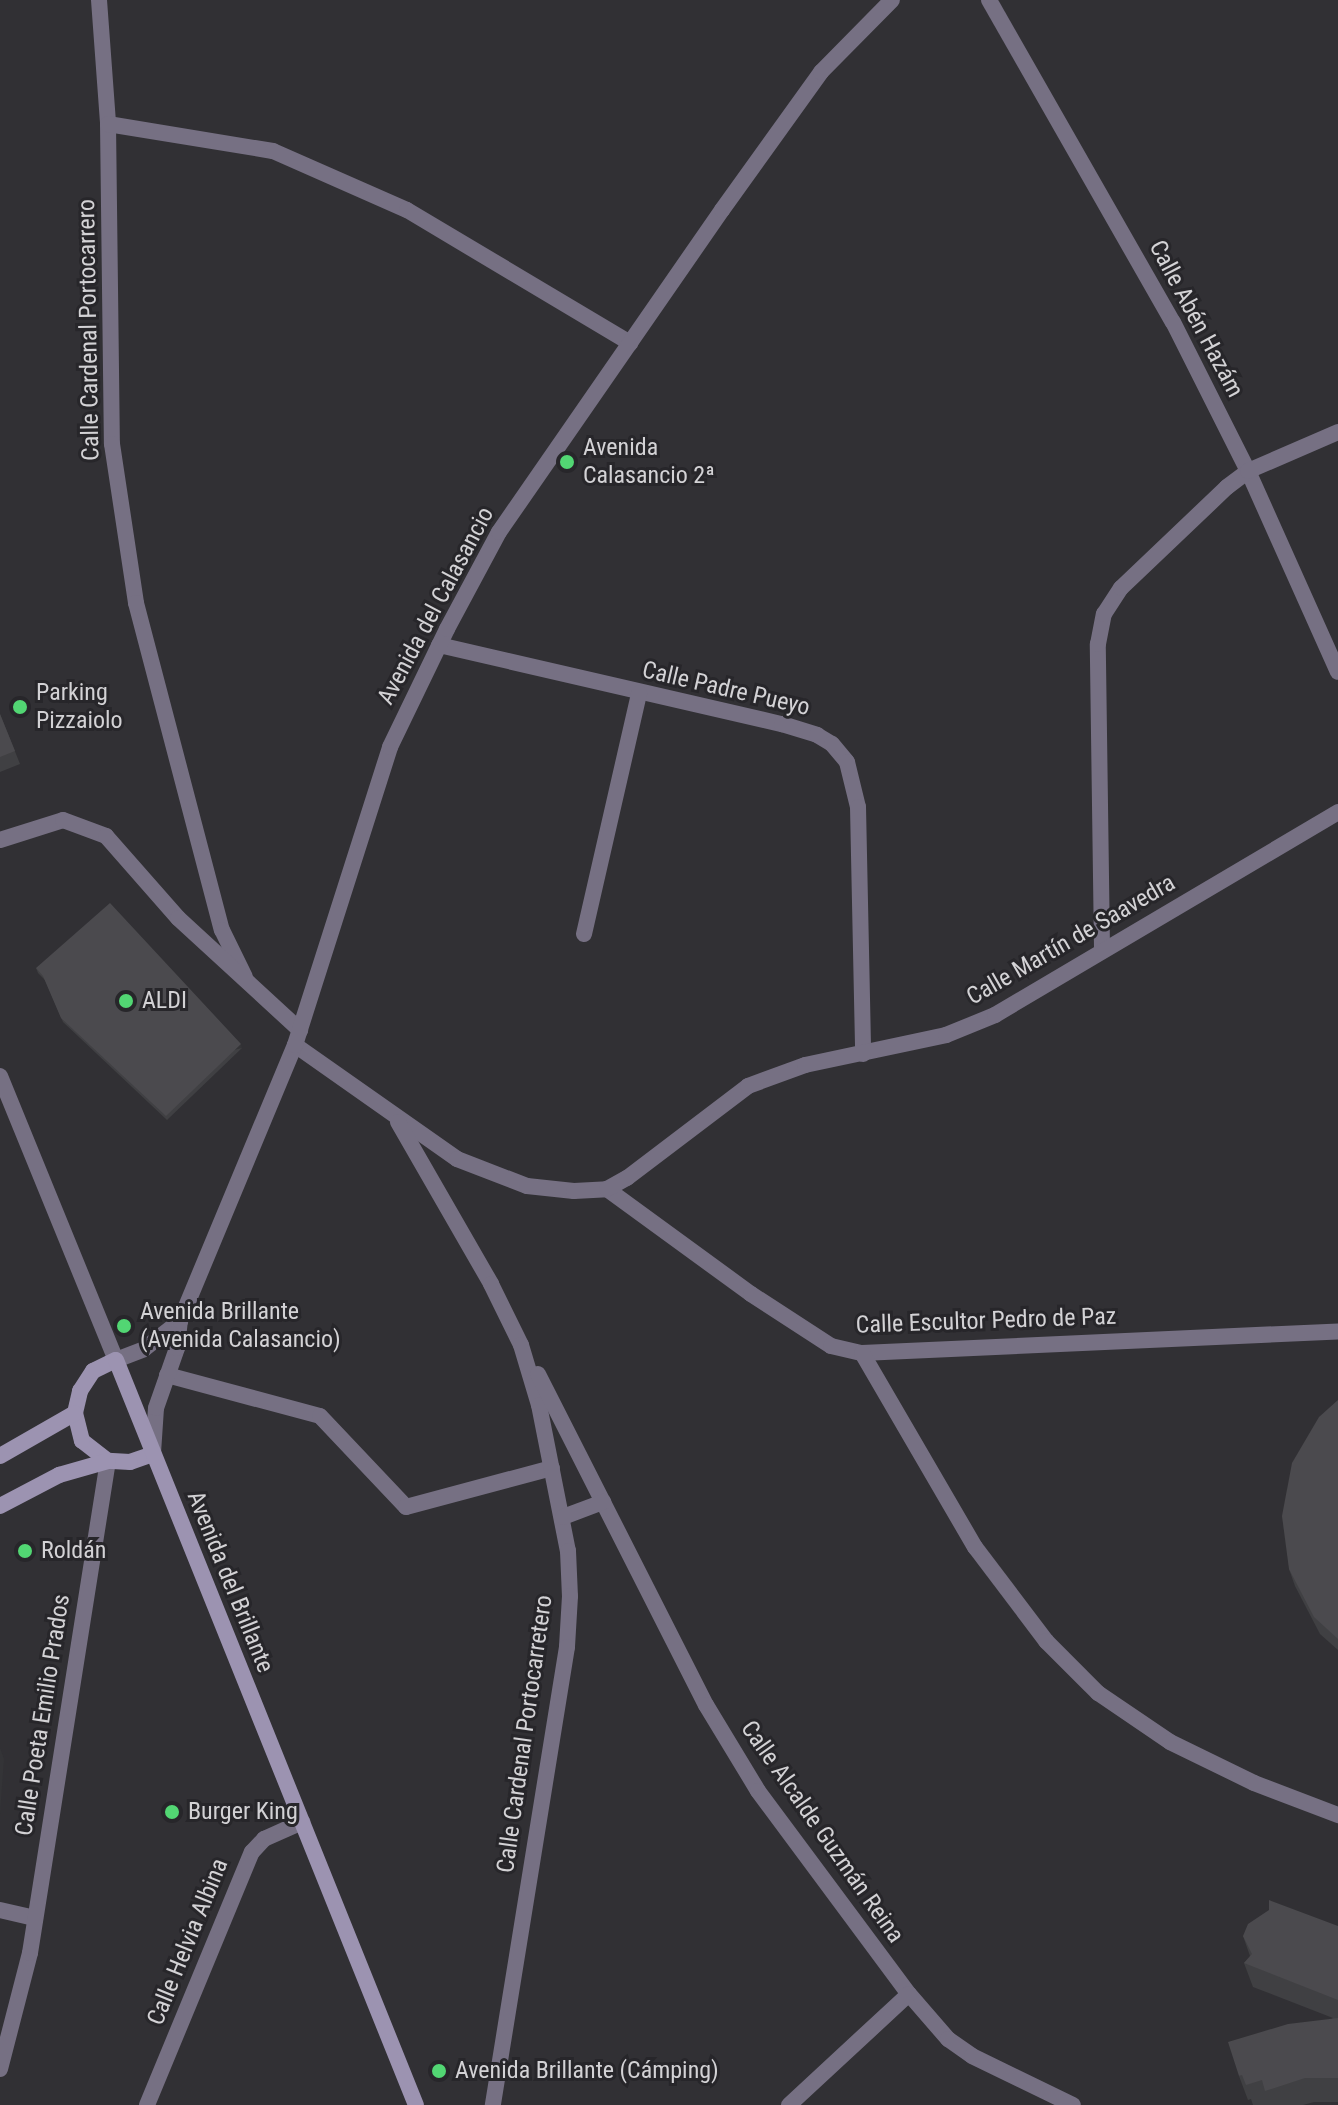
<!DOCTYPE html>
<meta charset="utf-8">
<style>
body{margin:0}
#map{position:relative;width:1338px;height:2105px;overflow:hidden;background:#313034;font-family:"Roboto Condensed",sans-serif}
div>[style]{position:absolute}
.pedestrian>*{height:16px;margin:-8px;padding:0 8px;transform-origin:8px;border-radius:8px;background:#767083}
.minor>*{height:16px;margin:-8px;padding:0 8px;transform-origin:8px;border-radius:8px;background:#767083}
.tertiary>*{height:16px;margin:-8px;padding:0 8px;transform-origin:8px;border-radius:8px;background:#767083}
.secondary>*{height:16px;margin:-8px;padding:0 8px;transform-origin:8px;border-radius:8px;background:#9c93b1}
.wall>*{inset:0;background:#404043}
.shaded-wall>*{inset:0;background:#343437;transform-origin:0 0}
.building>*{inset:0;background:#4b4a4e}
.dots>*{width:22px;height:22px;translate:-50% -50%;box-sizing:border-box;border:4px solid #27262a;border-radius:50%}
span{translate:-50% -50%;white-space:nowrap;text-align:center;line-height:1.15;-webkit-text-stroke:6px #27262a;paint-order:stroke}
.street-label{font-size:24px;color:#d3d2d5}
.poi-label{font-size:24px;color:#d3d2d5}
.left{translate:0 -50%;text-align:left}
</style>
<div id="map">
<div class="pedestrian">
<i style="left:167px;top:1375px;width:158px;rotate:15deg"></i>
<i style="left:320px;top:1416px;width:125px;rotate:46.6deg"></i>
<i style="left:406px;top:1507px;width:151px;rotate:-15deg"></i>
</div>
<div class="minor">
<i style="left:99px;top:0;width:124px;rotate:85.8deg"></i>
<i style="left:108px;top:124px;width:320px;rotate:89.3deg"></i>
<i style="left:112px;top:444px;width:161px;rotate:81.4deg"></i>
<i style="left:136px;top:603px;width:338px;rotate:75.3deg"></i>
<i style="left:222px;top:930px;width:52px;rotate:63.9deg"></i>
<i style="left:989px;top:0;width:371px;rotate:60.3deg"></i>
<i style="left:1173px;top:322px;width:167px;rotate:63.3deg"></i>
<i style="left:1248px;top:471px;width:220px;rotate:65.9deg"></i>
<i style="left:108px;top:124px;width:167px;rotate:9.3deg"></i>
<i style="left:273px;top:151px;width:146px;rotate:23.8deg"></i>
<i style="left:407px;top:210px;width:260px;rotate:30.8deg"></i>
<i style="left:439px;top:645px;width:352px;rotate:13deg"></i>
<i style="left:782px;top:724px;width:37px;rotate:17deg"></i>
<i style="left:817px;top:735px;width:17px;rotate:31deg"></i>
<i style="left:832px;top:744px;width:23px;rotate:50deg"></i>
<i style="left:847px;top:762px;width:46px;rotate:76.3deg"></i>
<i style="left:858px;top:807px;width:247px;rotate:88.8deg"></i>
<i style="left:0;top:840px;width:66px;rotate:-17.6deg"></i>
<i style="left:63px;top:820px;width:46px;rotate:20.4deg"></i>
<i style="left:106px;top:836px;width:109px;rotate:48.7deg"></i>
<i style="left:178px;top:918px;width:166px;rotate:42.6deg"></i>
<i style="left:584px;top:934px;width:247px;rotate:-77.1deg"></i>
<i style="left:1102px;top:948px;width:304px;rotate:-90.8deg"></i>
<i style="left:1098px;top:644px;width:31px;rotate:-79deg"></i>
<i style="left:1104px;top:614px;width:31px;rotate:-57deg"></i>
<i style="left:1121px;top:588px;width:146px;rotate:-43.6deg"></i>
<i style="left:1227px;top:487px;width:26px;rotate:-37deg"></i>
<i style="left:1248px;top:471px;width:98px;rotate:-23.4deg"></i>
<i style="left:295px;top:1045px;width:198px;rotate:35.1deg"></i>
<i style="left:457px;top:1159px;width:75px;rotate:21.1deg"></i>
<i style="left:527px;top:1186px;width:47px;rotate:6.1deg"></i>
<i style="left:574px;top:1191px;width:33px;rotate:-3deg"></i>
<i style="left:607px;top:1189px;width:178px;rotate:36.1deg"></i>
<i style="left:751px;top:1294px;width:95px;rotate:33deg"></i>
<i style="left:831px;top:1346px;width:32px;rotate:13deg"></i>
<i style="left:862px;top:1353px;width:477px;rotate:-2.6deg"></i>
<i style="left:398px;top:1122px;width:187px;rotate:60.1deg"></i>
<i style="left:491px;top:1284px;width:68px;rotate:63.8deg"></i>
<i style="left:521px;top:1345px;width:63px;rotate:73.3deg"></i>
<i style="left:539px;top:1405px;width:149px;rotate:78.8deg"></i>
<i style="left:568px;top:1551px;width:45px;rotate:87.5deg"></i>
<i style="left:570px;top:1596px;width:51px;rotate:93.4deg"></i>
<i style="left:567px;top:1647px;width:464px;rotate:99.2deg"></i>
<i style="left:607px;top:1189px;width:23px;rotate:-29deg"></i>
<i style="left:627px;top:1178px;width:152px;rotate:-37.2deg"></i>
<i style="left:748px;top:1086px;width:61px;rotate:-20.2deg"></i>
<i style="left:805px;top:1065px;width:144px;rotate:-12deg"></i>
<i style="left:946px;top:1035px;width:53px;rotate:-22.2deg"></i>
<i style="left:995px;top:1015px;width:399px;rotate:-30.6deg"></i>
<i style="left:862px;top:1353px;width:225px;rotate:59.8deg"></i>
<i style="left:975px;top:1547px;width:118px;rotate:52.9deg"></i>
<i style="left:1046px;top:1641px;width:74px;rotate:45deg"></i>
<i style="left:1098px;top:1693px;width:87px;rotate:34.2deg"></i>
<i style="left:1170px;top:1742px;width:93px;rotate:26deg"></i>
<i style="left:1254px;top:1783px;width:90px;rotate:20.9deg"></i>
<i style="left:538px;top:1374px;width:371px;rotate:63.1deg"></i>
<i style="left:706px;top:1705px;width:100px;rotate:58.8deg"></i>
<i style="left:758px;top:1791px;width:253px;rotate:53.4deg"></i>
<i style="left:909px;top:1994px;width:60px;rotate:49.1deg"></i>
<i style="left:948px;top:2039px;width:29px;rotate:35deg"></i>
<i style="left:972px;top:2056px;width:112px;rotate:25.9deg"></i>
<i style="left:563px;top:1517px;width:43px;rotate:-20.6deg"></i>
<i style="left:0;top:1910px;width:36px;rotate:13deg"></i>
<i style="left:147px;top:2105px;width:274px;rotate:-67.5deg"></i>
<i style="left:252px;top:1852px;width:18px;rotate:-47deg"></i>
<i style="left:264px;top:1839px;width:42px;rotate:-24.1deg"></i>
<i style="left:789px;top:2105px;width:163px;rotate:-42.8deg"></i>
</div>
<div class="tertiary">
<i style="left:0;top:1076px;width:307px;rotate:67.8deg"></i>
<i style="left:116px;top:1360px;width:30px;rotate:-21deg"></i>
<i style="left:144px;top:1349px;width:46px;rotate:-37.9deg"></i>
<i style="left:153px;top:1453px;width:45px;rotate:-86.2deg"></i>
<i style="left:156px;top:1408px;width:64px;rotate:-70.7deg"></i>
<i style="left:177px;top:1348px;width:27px;rotate:-84deg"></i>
<i style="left:180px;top:1321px;width:299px;rotate:-67.4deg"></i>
<i style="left:295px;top:1045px;width:313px;rotate:-72.3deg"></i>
<i style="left:390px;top:747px;width:131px;rotate:-64.2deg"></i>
<i style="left:447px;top:629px;width:110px;rotate:-61.8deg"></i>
<i style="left:499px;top:532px;width:392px;rotate:-55.3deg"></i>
<i style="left:722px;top:210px;width:170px;rotate:-54.3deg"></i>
<i style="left:821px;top:72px;width:101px;rotate:-45.4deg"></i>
<i style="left:0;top:2069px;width:120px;rotate:-75.5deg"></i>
<i style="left:30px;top:1953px;width:498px;rotate:-81deg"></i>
</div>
<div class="secondary">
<i style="left:153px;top:1454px;width:24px;rotate:161deg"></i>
<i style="left:130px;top:1462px;width:22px;rotate:-177deg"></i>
<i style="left:108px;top:1461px;width:33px;rotate:-142deg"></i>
<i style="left:82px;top:1441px;width:29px;rotate:-104deg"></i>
<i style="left:75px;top:1413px;width:23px;rotate:-77deg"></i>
<i style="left:80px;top:1391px;width:24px;rotate:-57deg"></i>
<i style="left:93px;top:1371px;width:25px;rotate:-26deg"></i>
<i style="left:116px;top:1360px;width:803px;rotate:68.07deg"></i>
<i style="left:0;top:1456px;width:86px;rotate:-29.8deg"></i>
<i style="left:0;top:1506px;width:67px;rotate:-27.7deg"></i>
<i style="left:59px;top:1475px;width:51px;rotate:-15.9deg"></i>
</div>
<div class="wall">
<i style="clip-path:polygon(0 714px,20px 764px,0 772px)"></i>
<i style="clip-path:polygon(36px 968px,242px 1048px,167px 1120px,63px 1022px,45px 980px,38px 973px)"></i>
<i style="clip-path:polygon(1338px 1400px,1338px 1650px,1320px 1634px,1295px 1586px,1289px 1569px)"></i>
<i style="clip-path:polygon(1338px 1926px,1338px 2102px,1314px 2102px,1303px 2105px,1253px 2105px,1251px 2099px,1248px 2100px,1239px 2076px,1333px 2018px,1253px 1987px,1244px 1963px,1250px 1956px,1243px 1936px)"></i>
</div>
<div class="shaded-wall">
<i style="left:241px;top:1044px;width:4px;height:104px;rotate:76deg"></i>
<i style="clip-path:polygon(0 1748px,4px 1759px,0 1814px)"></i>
</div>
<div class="building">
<i style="clip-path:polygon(0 714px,15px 751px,0 757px)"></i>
<i style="clip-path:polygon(110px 903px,241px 1044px,166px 1116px,61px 1018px,43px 976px,36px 968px)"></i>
<i style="clip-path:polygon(1338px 1400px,1338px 1639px,1314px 1617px,1289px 1569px,1282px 1516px,1292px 1463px,1319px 1417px)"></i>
<i style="clip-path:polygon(1269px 1900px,1338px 1926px,1338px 2000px,1244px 1963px,1252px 1954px,1243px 1936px,1248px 1924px,1269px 1910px)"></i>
<i style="clip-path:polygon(1338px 2018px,1338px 2078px,1305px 2078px,1265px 2091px,1262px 2080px,1246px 2085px,1242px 2075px,1239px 2076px,1228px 2042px,1288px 2024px)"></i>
</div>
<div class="dots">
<i style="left:567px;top:462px;background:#52d673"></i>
<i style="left:20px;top:707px;background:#52d673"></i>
<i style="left:126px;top:1001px;background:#52d673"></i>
<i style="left:124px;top:1326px;background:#52d673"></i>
<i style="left:25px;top:1551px;background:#52d673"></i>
<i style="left:172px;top:1812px;background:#52d673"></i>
<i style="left:439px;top:2071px;background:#52d673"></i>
</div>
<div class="street-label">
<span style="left:1196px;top:319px;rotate:62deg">Calle Abén Hazám</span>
<span style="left:89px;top:330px;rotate:-91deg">Calle Cardenal Portocarrero</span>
<span style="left:436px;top:606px;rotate:-62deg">Avenida del Calasancio</span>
<span style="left:726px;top:689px;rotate:13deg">Calle Padre Pueyo</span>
<span style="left:1071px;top:940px;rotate:-30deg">Calle Martín de Saavedra</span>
<span style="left:986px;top:1321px;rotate:-2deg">Calle Escultor Pedro de Paz</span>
<span style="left:230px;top:1582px;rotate:68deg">Avenida del Brillante</span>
<span style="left:43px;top:1715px;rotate:-81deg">Calle Poeta Emilio Prados</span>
<span style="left:525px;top:1734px;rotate:-82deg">Calle Cardenal Portocarretero</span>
<span style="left:822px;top:1832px;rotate:55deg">Calle Alcalde Guzmán Reina</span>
<span style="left:188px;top:1942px;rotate:-68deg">Calle Helvia Albina</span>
</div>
<div class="poi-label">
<span class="left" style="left:583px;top:462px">Avenida<br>Calasancio 2ª</span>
<span class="left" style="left:36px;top:707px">Parking<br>Pizzaiolo</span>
<span class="left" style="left:142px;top:1001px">ALDI</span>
<span class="left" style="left:140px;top:1326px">Avenida Brillante<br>(Avenida Calasancio)</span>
<span class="left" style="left:41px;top:1551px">Roldán</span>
<span class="left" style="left:188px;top:1812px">Burger King</span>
<span class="left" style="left:455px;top:2071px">Avenida Brillante (Cámping)</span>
</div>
</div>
